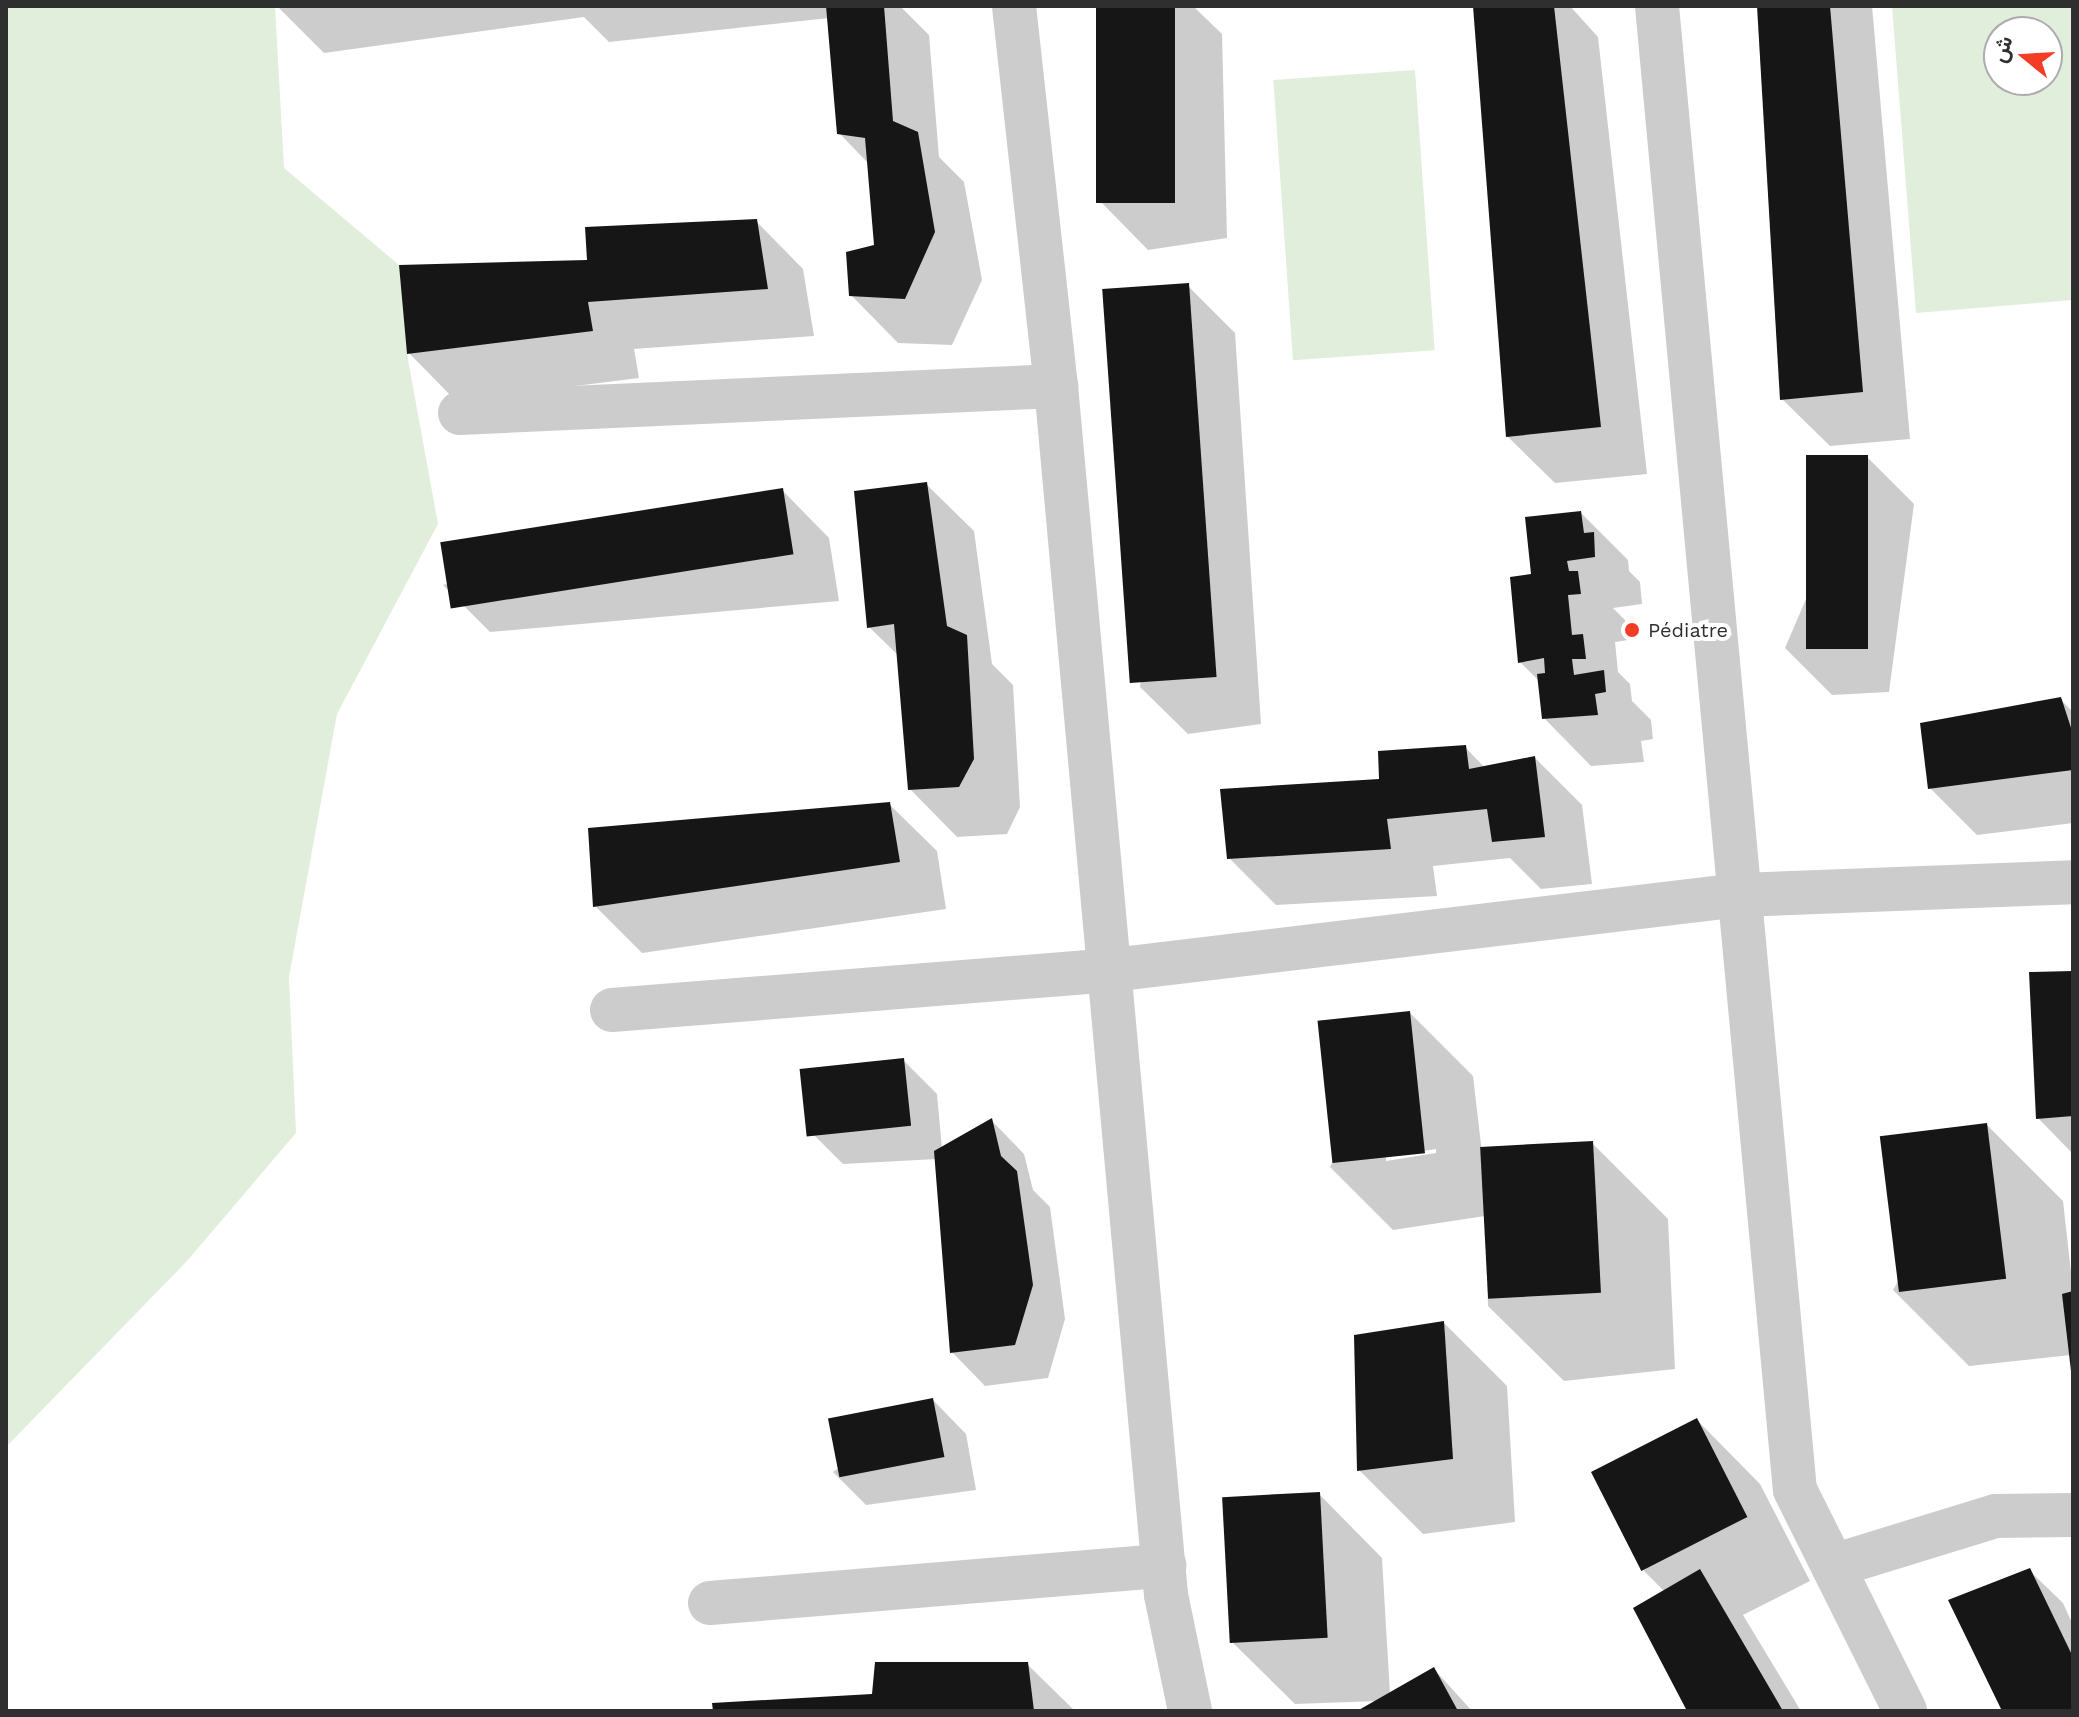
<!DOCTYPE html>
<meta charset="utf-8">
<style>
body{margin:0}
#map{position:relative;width:2079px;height:1717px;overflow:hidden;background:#fff;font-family:"Work Sans",Vazirmatn,sans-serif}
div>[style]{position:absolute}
.green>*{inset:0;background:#e2eedc;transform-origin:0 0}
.shadow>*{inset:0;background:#0003}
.building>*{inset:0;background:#161616;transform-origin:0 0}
.minor>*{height:44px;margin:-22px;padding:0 22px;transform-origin:22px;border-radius:22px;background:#ccc}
.dots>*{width:22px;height:22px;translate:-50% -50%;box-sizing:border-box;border:4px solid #fff;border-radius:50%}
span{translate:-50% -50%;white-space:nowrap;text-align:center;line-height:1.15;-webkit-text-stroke:8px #fff;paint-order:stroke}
.poi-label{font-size:20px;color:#2f2f2f}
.left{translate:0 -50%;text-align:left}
.frame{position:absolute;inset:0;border:8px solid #2f2f2f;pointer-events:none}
.north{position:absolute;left:1983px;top:16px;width:80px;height:80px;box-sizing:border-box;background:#fff;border:2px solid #acacac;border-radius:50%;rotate:288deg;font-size:22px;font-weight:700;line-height:32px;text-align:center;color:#2f2f2f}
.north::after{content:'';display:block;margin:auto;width:28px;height:36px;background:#f33e25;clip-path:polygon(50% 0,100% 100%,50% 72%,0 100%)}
</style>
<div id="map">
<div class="green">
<i style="clip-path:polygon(6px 6px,275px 6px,284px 168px,399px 265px,407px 354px,438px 524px,337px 714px,289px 977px,296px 1133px,187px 1261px,6px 1447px)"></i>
<i style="clip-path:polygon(evenodd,1892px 6px,2073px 6px,2073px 300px,1916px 313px,1892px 6px,1999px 32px,2047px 32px,2047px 80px,1999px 80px,1999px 32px)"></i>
<i style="left:1415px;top:70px;width:281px;height:142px;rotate:86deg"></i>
</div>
<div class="shadow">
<i style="clip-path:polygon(277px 6px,900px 6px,929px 35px,939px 157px,964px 182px,982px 280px,952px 345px,898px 343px,851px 295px,876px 247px,869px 164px,839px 133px,829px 18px,609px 42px,584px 17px,324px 53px)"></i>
<i style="clip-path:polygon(1098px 6px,1193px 6px,1222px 34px,1227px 238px,1148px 250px,1101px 202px)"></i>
<i style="clip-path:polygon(1475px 6px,1570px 6px,1598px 37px,1647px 474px,1555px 483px,1507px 436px)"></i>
<i style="clip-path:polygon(1759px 6px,1872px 6px,1910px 439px,1830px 446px,1782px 399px)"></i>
<i style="clip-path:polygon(756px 221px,803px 269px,814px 336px,634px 349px,639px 378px,456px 401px,409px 353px,589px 262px)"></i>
<i style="clip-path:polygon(1188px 286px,1235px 333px,1261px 724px,1188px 734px,1140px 687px)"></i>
<i style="clip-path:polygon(1867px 457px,1914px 504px,1889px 692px,1832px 695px,1785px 648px)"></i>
<i style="clip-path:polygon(926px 484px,974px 531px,992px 664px,1013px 685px,1020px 807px,1007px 834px,957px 837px,910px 789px,899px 656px,869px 627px)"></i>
<i style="clip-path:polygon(782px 490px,829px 538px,839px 601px,490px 632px,443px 585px)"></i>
<i style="clip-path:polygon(1581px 513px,1628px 560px,1629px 571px,1640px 582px,1642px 604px,1613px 608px,1625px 620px,1628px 640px,1615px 642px,1618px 672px,1630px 684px,1632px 701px,1651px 720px,1653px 739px,1641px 741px,1644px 762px,1591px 766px,1544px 718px,1539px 681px,1520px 662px,1533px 575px)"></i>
<i style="clip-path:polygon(2060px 699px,2073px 712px,2073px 823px,1977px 835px,1930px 788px)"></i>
<i style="clip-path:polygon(1465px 747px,1485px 768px,1535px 758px,1582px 805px,1592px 884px,1541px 889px,1510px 858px,1433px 866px,1437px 896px,1276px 905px,1229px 858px,1381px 781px)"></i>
<i style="clip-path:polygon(889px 804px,937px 851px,946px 909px,642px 953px,595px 906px)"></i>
<i style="clip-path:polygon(2073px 973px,2073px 1154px,2038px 1118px)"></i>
<i style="clip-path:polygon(evenodd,1410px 1013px,1473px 1076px,1482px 1153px,1592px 1143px,1668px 1219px,1675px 1369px,1564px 1381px,1488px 1306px,1485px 1216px,1393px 1230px,1330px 1167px,1410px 1013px,1436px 1149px,1436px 1153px,1386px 1161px,1386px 1157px,1436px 1149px)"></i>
<i style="clip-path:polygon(903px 1060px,937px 1094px,942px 1149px,991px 1120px,1024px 1154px,1033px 1190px,1050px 1207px,1065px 1319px,1048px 1378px,985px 1386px,952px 1352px,937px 1159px,843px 1164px,809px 1130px)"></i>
<i style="clip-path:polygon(1987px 1125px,2063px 1201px,2073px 1290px,2073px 1371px,2071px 1355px,1969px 1366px,1893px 1290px)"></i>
<i style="clip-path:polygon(1444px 1323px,1507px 1386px,1515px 1522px,1423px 1534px,1359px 1470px)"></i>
<i style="clip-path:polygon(933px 1400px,966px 1434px,976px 1490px,866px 1505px,833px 1472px)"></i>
<i style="clip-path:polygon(1697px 1420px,1760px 1484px,1810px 1581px,1743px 1615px,1801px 1711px,1689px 1711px,1665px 1592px,1644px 1571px)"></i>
<i style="clip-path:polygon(1319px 1494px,1382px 1558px,1390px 1694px,1434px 1669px,1472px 1711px,1361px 1711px,1379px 1701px,1295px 1704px,1231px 1641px)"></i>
<i style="clip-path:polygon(2029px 1570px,2063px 1603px,2073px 1625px,2073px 1711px,2004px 1711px)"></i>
<i style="clip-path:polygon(1027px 1664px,1075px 1711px,715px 1711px,874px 1696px)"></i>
</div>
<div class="building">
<i style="clip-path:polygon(826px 6px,884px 6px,893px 121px,918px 132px,935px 232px,905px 299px,849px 296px,846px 252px,874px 245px,865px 138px,837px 134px)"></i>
<i style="left:1096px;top:6px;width:79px;height:197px"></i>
<i style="clip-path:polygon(1473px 6px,1554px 6px,1601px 427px,1506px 437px)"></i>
<i style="clip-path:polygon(1757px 6px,1830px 6px,1863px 392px,1780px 400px)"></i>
<i style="clip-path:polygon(757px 219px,768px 289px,588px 302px,593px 331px,407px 354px,399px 265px,587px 260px,585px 227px)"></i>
<i style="left:1189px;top:283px;width:395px;height:87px;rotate:86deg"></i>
<i style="left:1806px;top:455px;width:62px;height:194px"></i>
<i style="clip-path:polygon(927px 482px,947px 626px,967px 635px,974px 759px,959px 787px,908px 790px,894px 624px,867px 628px,854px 491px)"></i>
<i style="left:783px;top:488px;width:67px;height:347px;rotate:81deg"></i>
<i style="clip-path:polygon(1581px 511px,1584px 533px,1594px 532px,1595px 557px,1567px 561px,1569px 571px,1578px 571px,1581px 594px,1568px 595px,1572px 635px,1583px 634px,1586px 659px,1572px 659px,1574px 675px,1604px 670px,1606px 692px,1595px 694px,1598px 715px,1542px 719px,1537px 674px,1545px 673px,1544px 658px,1518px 663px,1510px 577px,1531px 574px,1525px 517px)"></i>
<i style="clip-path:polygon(2061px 697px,2073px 734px,2073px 770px,1928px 789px,1920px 723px)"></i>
<i style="clip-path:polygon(1466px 745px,1469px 769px,1535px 756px,1545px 837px,1492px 842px,1487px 809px,1387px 819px,1391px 849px,1227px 859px,1220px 789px,1379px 779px,1378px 751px)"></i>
<i style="clip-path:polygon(890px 802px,900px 862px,593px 907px,588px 828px)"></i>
<i style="clip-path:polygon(2073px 971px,2073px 1116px,2036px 1119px,2029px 972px)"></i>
<i style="left:1410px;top:1011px;width:143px;height:93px;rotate:84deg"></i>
<i style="left:904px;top:1058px;width:68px;height:105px;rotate:84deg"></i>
<i style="clip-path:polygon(992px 1118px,1001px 1156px,1017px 1171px,1033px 1285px,1015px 1345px,950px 1353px,934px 1151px)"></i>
<i style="left:1987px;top:1123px;width:157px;height:108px;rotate:83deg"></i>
<i style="left:1593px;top:1141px;width:152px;height:113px;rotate:87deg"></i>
<i style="clip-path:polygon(2073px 1291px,2073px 1371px,2071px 1371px,2062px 1294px)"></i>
<i style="clip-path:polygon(1444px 1321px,1453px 1459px,1357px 1471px,1354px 1335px)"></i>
<i style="left:933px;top:1398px;width:60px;height:107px;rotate:79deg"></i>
<i style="left:1697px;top:1418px;width:111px;height:119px;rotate:63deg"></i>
<i style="left:1320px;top:1492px;width:146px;height:98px;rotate:87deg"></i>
<i style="clip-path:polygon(2030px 1568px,2073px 1657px,2073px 1711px,2002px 1711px,1948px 1600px)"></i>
<i style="clip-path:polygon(1700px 1569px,1783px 1711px,1687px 1711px,1633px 1608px)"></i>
<i style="clip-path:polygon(875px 1662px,1028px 1662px,1034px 1711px,713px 1711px,712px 1703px,872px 1694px)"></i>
<i style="clip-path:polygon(1434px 1667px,1458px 1711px,1357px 1711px)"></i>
</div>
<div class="minor">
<i style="left:1014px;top:6px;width:382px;rotate:83.7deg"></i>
<i style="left:1056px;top:386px;width:1214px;rotate:84.8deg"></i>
<i style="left:1166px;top:1595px;width:118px;rotate:78.3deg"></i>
<i style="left:1657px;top:6px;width:1490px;rotate:84.69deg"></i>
<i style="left:1795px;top:1490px;width:247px;rotate:63.5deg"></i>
<i style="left:460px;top:413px;width:597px;rotate:-2.59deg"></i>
<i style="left:612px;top:1010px;width:502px;rotate:-4.57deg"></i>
<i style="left:1112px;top:970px;width:631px;rotate:-6.82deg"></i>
<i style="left:1739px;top:895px;width:334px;rotate:-2.2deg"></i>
<i style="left:1833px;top:1566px;width:170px;rotate:-17.1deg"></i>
<i style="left:1996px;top:1516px;width:77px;rotate:-0.7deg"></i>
<i style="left:710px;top:1603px;width:456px;rotate:-4.7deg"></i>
</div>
<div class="dots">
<i style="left:1632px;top:630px;background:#f33e25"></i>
</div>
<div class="poi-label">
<span class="left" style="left:1648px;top:630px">Pédiatre</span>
</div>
<div class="frame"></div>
<div class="north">ش</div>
</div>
